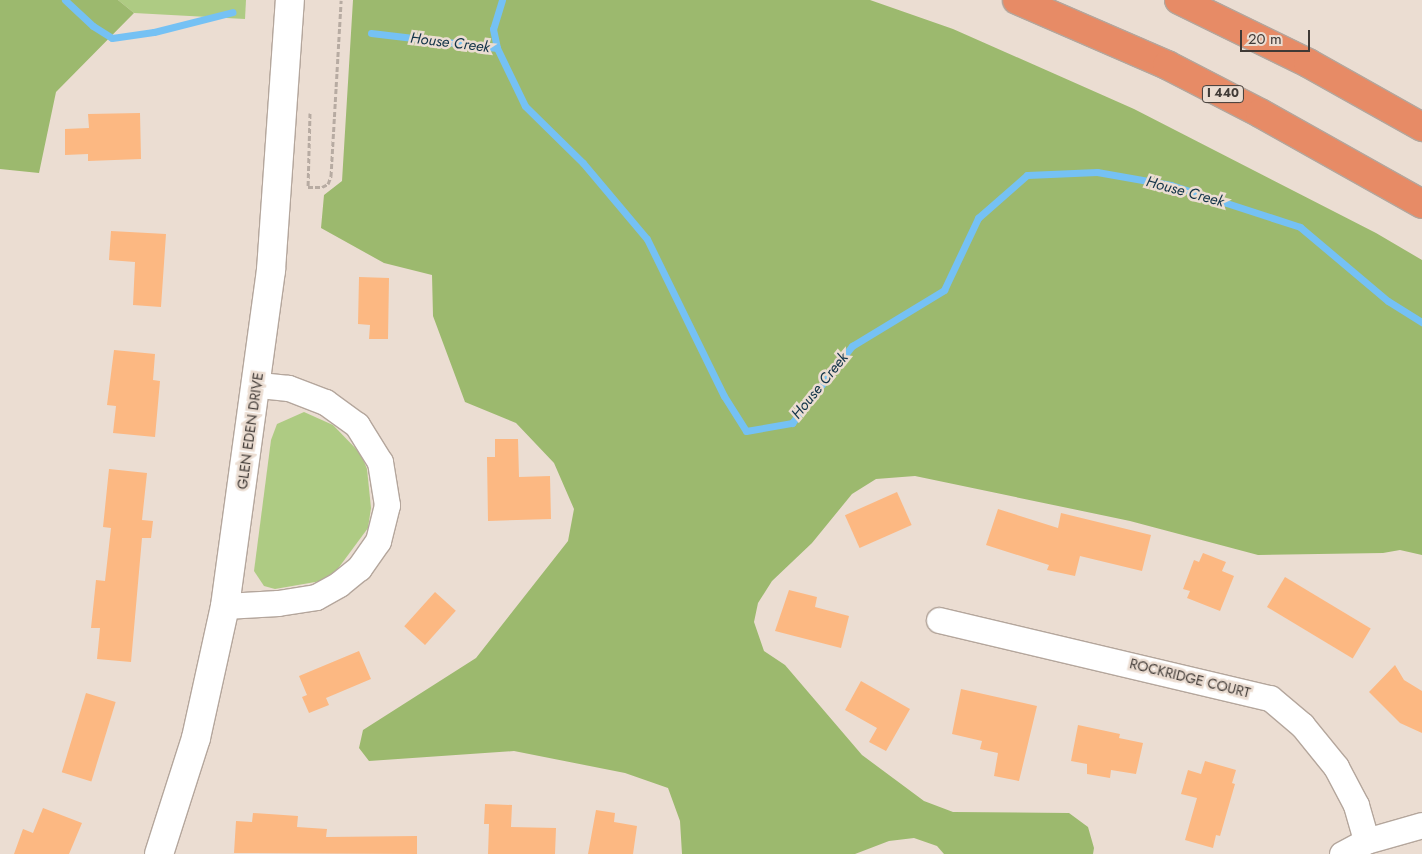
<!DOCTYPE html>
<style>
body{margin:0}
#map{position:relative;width:1422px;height:854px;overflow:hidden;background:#ebddd2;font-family:Jost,sans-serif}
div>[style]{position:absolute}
.green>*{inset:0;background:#aecb83}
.forest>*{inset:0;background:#9cb96e}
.stream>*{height:7px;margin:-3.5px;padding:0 3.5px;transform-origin:3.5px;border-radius:3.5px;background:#75c1f4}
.building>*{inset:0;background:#fcb882;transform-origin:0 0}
.path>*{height:3px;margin-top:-1.5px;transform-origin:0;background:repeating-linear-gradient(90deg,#b7aba2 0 5px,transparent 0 7.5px)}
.roads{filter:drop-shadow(1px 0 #b4a69c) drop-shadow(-1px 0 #b4a69c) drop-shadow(0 1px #b4a69c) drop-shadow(0 -1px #b4a69c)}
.street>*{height:25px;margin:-12.5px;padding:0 12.5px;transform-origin:12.5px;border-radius:12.5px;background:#fff}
.secondary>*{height:28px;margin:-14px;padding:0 14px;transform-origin:14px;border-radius:14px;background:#fff}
.highway>*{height:28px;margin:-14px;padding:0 14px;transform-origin:14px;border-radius:14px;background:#e78b66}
span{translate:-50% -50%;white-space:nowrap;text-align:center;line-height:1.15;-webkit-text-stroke:5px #ebddd2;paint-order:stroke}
.shield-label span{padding:1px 4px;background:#ebddd2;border:1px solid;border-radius:4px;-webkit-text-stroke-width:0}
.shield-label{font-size:12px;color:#403a36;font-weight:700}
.street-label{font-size:14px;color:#403a36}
.water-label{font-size:15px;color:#123348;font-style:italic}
.scale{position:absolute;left:1240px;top:30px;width:70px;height:22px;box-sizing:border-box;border:2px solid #403a36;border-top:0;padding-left:6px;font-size:15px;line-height:18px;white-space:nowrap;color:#403a36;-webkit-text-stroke:4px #ebddd2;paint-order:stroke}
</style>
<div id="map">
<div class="green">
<i style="clip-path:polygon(118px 0,246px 0,245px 19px,134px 13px)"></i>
<i style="clip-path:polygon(304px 412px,333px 425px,361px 454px,367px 469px,371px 508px,368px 528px,334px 574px,321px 581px,275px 589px,264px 586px,254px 571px,271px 440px,277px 424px)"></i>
</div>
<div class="forest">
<i style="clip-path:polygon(0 0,118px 0,134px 13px,56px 92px,39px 173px,0 169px)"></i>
<i style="clip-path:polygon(353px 0,870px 0,953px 29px,1134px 109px,1376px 233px,1422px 260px,1422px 555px,1400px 550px,1383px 553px,1258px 555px,1130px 521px,915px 476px,876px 479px,852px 494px,812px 543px,772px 581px,758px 603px,754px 622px,764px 651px,785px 665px,862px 755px,924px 801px,953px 812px,1069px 813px,1088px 827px,1094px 848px,1093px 854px,944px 854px,937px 846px,914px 838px,889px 841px,855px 854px,682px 854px,680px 821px,668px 788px,625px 773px,514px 751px,369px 761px,359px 748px,363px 730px,476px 658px,568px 541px,574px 509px,554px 463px,516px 423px,465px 402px,433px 316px,432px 275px,384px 263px,321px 228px,324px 195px,342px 181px)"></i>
</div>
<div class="stream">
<i style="left:65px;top:0;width:38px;rotate:43deg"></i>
<i style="left:93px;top:26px;width:22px;rotate:32deg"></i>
<i style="left:112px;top:38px;width:42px;rotate:-8.1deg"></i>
<i style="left:154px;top:32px;width:81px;rotate:-14.2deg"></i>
<i style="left:502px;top:0;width:30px;rotate:107deg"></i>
<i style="left:493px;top:29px;width:19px;rotate:78deg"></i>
<i style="left:497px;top:48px;width:64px;rotate:64.2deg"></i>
<i style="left:525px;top:106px;width:81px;rotate:44.5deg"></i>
<i style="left:583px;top:163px;width:99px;rotate:49.9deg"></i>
<i style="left:647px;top:239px;width:175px;rotate:63.9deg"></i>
<i style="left:724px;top:396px;width:41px;rotate:57.8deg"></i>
<i style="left:746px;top:431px;width:47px;rotate:-9.9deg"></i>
<i style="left:792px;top:423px;width:98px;rotate:-52.1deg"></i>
<i style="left:852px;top:346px;width:108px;rotate:-31.3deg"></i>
<i style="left:944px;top:290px;width:80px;rotate:-64.7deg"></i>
<i style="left:978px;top:218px;width:65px;rotate:-41.3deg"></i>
<i style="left:1027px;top:175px;width:70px;rotate:-2.5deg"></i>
<i style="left:1097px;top:172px;width:75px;rotate:10deg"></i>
<i style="left:1171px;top:185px;width:136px;rotate:18deg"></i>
<i style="left:1300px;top:227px;width:115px;rotate:40.1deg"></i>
<i style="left:1388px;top:301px;width:40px;rotate:32deg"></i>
<i style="left:371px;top:33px;width:127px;rotate:6.8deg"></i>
</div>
<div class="building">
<i style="clip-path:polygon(140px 113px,141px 159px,88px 161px,88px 154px,65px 155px,65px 129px,89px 128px,88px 114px)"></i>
<i style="clip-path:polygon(111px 231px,166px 234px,161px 307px,133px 305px,135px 262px,109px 260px)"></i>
<i style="clip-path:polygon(359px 277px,389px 278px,388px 339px,369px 339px,370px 325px,358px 324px)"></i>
<i style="clip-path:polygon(114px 350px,155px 354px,153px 380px,160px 381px,155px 437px,113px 433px,116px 406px,107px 405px)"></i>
<i style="clip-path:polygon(495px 439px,518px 439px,519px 477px,550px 476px,551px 519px,488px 521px,487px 457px,495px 457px)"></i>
<i style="clip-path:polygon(109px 469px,147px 473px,142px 520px,153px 521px,151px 538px,142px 538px,131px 662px,97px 659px,100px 628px,91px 628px,96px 580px,105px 581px,111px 528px,103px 527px)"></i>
<i style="left:897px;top:492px;width:36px;height:57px;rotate:66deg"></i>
<i style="clip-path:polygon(998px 509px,1058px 528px,1061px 513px,1151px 535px,1142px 571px,1080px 556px,1075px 576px,1047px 570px,1049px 565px,986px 545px)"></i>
<i style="clip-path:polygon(1203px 553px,1226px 562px,1222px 571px,1234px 576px,1220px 611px,1187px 598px,1190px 591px,1183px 589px,1194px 560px,1199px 562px)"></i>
<i style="left:1285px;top:577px;width:100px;height:35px;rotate:31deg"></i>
<i style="clip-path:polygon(789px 590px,817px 597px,815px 607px,849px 616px,841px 648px,775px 631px)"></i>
<i style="left:435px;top:592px;width:28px;height:46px;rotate:42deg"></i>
<i style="clip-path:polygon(359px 651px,371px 679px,326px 698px,329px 705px,309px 713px,302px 697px,307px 695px,299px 676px)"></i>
<i style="clip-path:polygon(1395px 665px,1404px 680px,1422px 691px,1422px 733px,1400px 723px,1369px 692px)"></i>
<i style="clip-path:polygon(861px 681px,910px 709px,886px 751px,869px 742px,877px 728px,845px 710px)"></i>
<i style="clip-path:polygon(961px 689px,1037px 706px,1019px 781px,994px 776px,998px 753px,980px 749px,982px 741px,952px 734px)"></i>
<i style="left:86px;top:693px;width:31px;height:83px;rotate:17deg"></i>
<i style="clip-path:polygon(1078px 725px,1120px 734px,1119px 738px,1143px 743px,1136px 774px,1111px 770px,1110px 778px,1087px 774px,1087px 764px,1071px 761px)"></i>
<i style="clip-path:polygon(1205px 761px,1236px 770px,1232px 783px,1235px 784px,1220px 836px,1216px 835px,1213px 848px,1185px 840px,1197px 798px,1181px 794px,1188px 770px,1201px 774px)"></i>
<i style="clip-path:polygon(485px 804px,512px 805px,511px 827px,556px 828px,555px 854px,488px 854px,489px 824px,484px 824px)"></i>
<i style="clip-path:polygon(43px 808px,82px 823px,69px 854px,14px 854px,23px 829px,33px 833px)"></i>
<i style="clip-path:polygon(596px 810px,615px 813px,614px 822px,637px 826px,633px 854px,588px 854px)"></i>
<i style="clip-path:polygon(253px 813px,298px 816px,297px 827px,327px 829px,326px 837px,417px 836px,417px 854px,234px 853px,236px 821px,252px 822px)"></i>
</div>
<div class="path">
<i style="left:310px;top:113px;width:74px;rotate:91.5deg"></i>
<i style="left:308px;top:187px;width:14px"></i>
<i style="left:322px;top:187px;width:7px;rotate:-27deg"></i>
<i style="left:328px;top:184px;width:9px;rotate:-69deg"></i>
<i style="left:331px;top:176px;width:176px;rotate:-86.7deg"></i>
</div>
<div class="roads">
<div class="street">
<i style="left:225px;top:606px;width:53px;rotate:-3.2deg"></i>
<i style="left:278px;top:603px;width:38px;rotate:-9deg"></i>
<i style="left:316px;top:597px;width:26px;rotate:-29deg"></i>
<i style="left:339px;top:584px;width:26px;rotate:-39deg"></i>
<i style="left:359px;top:568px;width:33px;rotate:-55deg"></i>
<i style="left:378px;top:541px;width:37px;rotate:-76deg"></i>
<i style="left:387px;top:505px;width:44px;rotate:-99.2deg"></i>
<i style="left:380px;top:462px;width:44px;rotate:-121.9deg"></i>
<i style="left:357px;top:425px;width:39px;rotate:-144deg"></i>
<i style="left:325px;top:402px;width:40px;rotate:-159deg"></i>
<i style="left:288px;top:388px;width:31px;rotate:-174deg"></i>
<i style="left:939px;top:620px;width:340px;rotate:13.3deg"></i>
<i style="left:1270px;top:698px;width:42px;rotate:40.2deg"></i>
<i style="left:1302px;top:725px;width:54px;rotate:51deg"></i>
<i style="left:1336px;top:767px;width:43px;rotate:62.2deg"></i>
<i style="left:1356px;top:805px;width:37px;rotate:74deg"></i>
<i style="left:1342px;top:854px;width:27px;rotate:-28deg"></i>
<i style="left:1366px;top:841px;width:58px;rotate:-15.9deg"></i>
</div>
<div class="secondary">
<i style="left:159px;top:854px;width:122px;rotate:-72.3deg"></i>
<i style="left:196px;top:738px;width:135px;rotate:-77.6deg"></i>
<i style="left:225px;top:606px;width:339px;rotate:-82.2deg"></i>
<i style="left:271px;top:270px;width:271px;rotate:-86deg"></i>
</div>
<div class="highway">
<i style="left:1017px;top:0;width:163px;rotate:23.4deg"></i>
<i style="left:1167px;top:65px;width:105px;rotate:27.3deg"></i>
<i style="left:1260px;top:113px;width:186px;rotate:29.3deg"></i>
<i style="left:1179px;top:0;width:144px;rotate:26deg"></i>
<i style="left:1308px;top:63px;width:131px;rotate:29.3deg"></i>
</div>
</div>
<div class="shield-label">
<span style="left:1223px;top:94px">I 440</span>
</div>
<div class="street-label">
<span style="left:250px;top:431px;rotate:-82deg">GLEN EDEN DRIVE</span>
<span style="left:1190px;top:678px;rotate:14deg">ROCKRIDGE COURT</span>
</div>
<div class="water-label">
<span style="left:450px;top:43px;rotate:7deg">House Creek</span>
<span style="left:1185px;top:192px;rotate:15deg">House Creek</span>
<span style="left:820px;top:386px;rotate:-51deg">House Creek</span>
</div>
<div class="scale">20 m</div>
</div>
